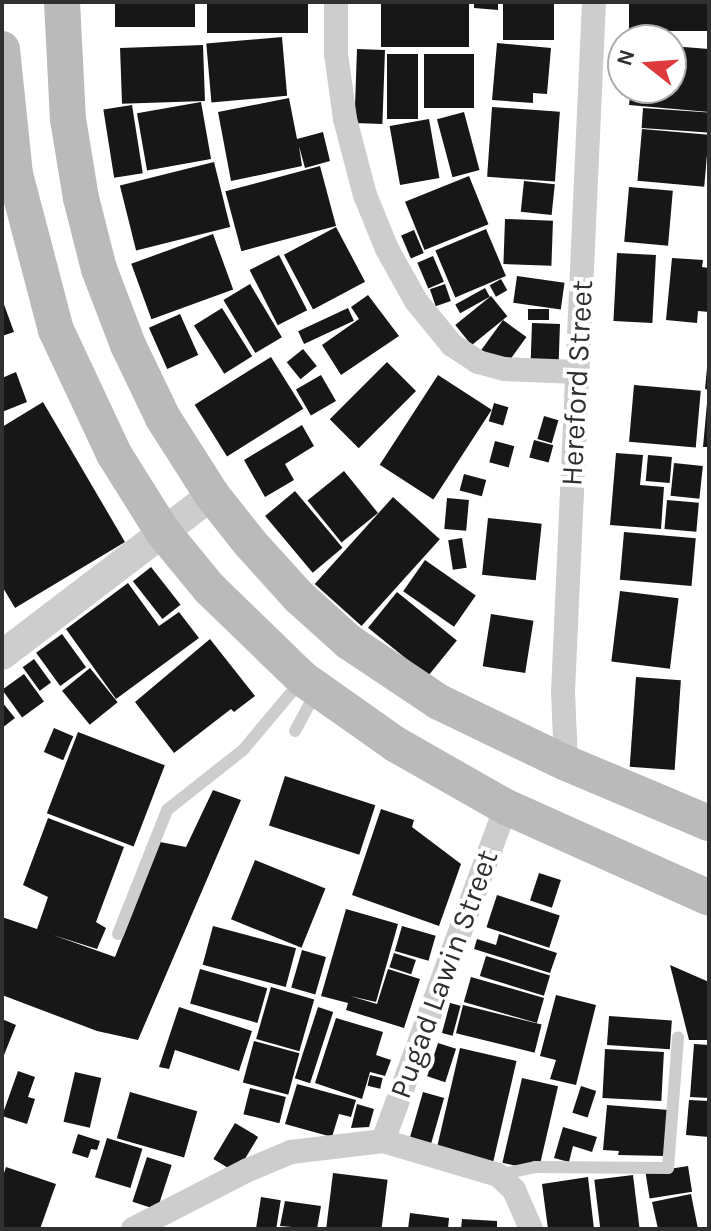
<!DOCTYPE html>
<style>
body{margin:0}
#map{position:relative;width:711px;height:1231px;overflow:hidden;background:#fff;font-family:Karla,sans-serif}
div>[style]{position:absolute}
.building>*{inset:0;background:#171717;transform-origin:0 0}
.service>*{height:12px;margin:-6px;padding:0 6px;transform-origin:6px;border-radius:6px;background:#cdcdcd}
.minor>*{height:24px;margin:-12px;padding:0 12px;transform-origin:12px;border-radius:12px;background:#cdcdcd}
.tertiary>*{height:30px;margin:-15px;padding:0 15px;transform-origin:15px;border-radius:15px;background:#cdcdcd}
.secondary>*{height:36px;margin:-18px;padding:0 18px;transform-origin:18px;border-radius:18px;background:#bababa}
span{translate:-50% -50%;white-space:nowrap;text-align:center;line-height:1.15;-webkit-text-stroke:8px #fff;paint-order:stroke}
.street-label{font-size:30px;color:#303030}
.frame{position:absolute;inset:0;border:4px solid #303030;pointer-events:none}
.north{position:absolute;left:607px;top:24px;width:80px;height:80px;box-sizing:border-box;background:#fff;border:2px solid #acacac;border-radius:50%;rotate:287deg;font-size:22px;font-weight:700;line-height:32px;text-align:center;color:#303030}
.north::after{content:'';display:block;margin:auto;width:28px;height:36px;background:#df3a3d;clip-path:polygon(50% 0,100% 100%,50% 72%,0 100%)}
</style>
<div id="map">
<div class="building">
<i style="left:115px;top:2px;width:80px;height:25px"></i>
<i style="left:207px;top:2px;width:101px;height:31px"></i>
<i style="left:381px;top:2px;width:88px;height:45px"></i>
<i style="clip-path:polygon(474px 2px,498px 2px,498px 10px,474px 8px)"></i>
<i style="left:503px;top:2px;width:51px;height:38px"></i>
<i style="left:629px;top:2px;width:80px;height:29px"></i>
<i style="left:282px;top:37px;width:59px;height:76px;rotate:85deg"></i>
<i style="clip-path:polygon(497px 43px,551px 48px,547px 94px,533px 93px,533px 103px,492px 100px)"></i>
<i style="left:203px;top:45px;width:56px;height:83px;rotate:88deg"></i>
<i style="clip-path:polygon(671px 46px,709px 49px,709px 112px,629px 105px,631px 88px,671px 88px)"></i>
<i style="left:357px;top:49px;width:28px;height:74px;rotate:2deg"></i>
<i style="left:387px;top:54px;width:31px;height:65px"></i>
<i style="left:424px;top:54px;width:50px;height:54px"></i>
<i style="clip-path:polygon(289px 98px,297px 139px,323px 132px,330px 161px,305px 168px,299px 146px,302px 166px,231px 181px,218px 112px)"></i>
<i style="left:201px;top:102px;width:58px;height:65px;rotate:80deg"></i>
<i style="left:132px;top:105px;width:69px;height:29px;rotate:81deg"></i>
<i style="left:492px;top:107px;width:68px;height:70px;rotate:4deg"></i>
<i style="left:643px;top:108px;width:66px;height:20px;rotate:4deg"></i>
<i style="left:464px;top:112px;width:60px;height:28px;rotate:75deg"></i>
<i style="left:429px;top:119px;width:60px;height:40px;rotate:80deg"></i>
<i style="left:642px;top:129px;width:67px;height:52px;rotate:5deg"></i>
<i style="left:214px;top:162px;width:67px;height:97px;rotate:76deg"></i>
<i style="left:320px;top:166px;width:62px;height:98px;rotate:75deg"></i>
<i style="left:469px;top:176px;width:52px;height:69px;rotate:68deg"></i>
<i style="left:524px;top:181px;width:31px;height:31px;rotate:6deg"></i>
<i style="left:629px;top:187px;width:44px;height:55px;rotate:5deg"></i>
<i style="left:505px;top:219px;width:48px;height:45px;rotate:2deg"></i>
<i style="left:336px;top:227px;width:62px;height:59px;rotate:62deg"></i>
<i style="left:486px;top:229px;width:51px;height:55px;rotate:67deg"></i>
<i style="left:414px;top:230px;width:25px;height:14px;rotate:67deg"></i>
<i style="left:213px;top:234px;width:59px;height:87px;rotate:70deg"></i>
<i style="left:617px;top:253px;width:39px;height:68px;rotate:3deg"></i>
<i style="left:279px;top:255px;width:62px;height:33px;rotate:63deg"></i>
<i style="left:433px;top:256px;width:28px;height:17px;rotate:67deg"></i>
<i style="clip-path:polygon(672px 258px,703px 260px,702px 267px,709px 268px,709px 312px,698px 311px,697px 323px,666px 320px)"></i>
<i style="left:517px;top:276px;width:48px;height:27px;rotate:8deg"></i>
<i style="left:501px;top:279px;width:13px;height:13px;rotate:61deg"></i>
<i style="left:250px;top:284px;width:62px;height:31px;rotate:59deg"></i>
<i style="left:445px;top:284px;width:18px;height:16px;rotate:71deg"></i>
<i style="left:485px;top:288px;width:10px;height:34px;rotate:61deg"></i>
<i style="clip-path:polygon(368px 295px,399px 336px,341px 375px,322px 345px,359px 319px,351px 307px)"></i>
<i style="left:491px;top:296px;width:26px;height:46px;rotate:51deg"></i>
<i style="clip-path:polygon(2px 299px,14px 332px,2px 336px)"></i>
<i style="left:222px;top:308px;width:57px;height:33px;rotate:58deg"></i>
<i style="left:348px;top:308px;width:14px;height:55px;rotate:65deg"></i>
<i style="left:528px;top:309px;width:21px;height:11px"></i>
<i style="left:180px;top:314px;width:45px;height:34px;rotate:66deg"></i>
<i style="left:503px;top:320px;width:29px;height:37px;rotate:36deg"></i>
<i style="left:532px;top:323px;width:28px;height:44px;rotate:2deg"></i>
<i style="left:303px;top:349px;width:22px;height:21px;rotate:51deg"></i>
<i style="left:271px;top:357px;width:61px;height:90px;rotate:58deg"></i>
<i style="left:387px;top:362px;width:41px;height:81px;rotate:45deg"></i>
<i style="clip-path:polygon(707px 368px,709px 369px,709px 390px,705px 389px)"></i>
<i style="clip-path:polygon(16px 372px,27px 402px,2px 412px,2px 378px)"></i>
<i style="left:321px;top:375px;width:30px;height:29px;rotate:60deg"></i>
<i style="left:438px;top:375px;width:64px;height:107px;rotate:33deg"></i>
<i style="left:634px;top:385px;width:67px;height:57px;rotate:5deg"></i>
<i style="clip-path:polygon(43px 402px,125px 542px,15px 608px,2px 586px,2px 427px)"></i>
<i style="left:494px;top:403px;width:15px;height:19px;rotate:16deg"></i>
<i style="clip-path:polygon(707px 403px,709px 403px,709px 447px,703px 447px)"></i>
<i style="left:544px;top:416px;width:15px;height:24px;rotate:16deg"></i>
<i style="clip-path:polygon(302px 425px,314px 446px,285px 464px,294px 480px,265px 497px,244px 460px)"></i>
<i style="left:534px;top:440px;width:20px;height:18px;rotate:15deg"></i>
<i style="left:495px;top:441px;width:20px;height:22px;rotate:15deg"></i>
<i style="clip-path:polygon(616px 453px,643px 455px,640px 485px,664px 487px,661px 529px,610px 525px)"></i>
<i style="left:648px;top:455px;width:24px;height:26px;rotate:5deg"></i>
<i style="left:674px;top:463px;width:29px;height:33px;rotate:6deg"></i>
<i style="left:344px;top:471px;width:54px;height:47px;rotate:51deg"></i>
<i style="left:464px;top:474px;width:23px;height:17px;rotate:15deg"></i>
<i style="left:295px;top:491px;width:74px;height:39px;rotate:50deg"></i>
<i style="left:393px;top:497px;width:63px;height:117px;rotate:42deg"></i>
<i style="left:447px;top:498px;width:22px;height:31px;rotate:5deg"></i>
<i style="left:667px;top:500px;width:32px;height:29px;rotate:5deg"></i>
<i style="left:488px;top:518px;width:54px;height:57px;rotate:6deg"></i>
<i style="left:624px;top:532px;width:72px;height:48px;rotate:5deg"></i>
<i style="left:462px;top:538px;width:30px;height:14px;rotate:81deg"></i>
<i style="left:425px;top:560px;width:62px;height:38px;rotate:35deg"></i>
<i style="left:151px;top:567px;width:48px;height:23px;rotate:52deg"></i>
<i style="clip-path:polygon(128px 583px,159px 626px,179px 612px,199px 638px,116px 699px,66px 629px)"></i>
<i style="left:620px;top:591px;width:59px;height:71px;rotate:7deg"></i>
<i style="left:397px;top:592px;width:77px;height:46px;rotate:39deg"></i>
<i style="left:491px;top:614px;width:43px;height:53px;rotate:9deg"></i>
<i style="left:62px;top:634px;width:41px;height:32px;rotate:54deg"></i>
<i style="clip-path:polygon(210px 639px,255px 696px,234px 712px,231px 709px,174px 753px,135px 702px)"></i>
<i style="left:34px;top:659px;width:29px;height:14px;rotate:54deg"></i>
<i style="left:90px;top:668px;width:44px;height:36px;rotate:51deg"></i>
<i style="left:24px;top:674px;width:34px;height:27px;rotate:54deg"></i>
<i style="left:636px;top:677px;width:45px;height:90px;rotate:4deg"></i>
<i style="clip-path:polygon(2px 702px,15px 718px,2px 728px)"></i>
<i style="left:54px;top:728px;width:21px;height:26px;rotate:23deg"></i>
<i style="left:78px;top:732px;width:93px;height:87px;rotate:21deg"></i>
<i style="left:285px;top:776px;width:95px;height:52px;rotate:18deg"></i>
<i style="clip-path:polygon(213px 790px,241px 800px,138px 1040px,97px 1031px,2px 995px,2px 917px,37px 929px,48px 897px,23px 885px,48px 818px,124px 847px,96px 922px,106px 928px,97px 949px,53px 935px,115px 957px,160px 842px,186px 847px)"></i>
<i style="clip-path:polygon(381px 809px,414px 820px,412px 827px,461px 864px,439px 926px,352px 895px)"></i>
<i style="left:255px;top:860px;width:76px;height:64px;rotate:22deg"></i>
<i style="left:539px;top:873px;width:23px;height:29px;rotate:18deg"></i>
<i style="left:497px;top:895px;width:66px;height:34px;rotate:18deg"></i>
<i style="clip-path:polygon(346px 909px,398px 924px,376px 1002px,350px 996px,377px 1004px,388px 969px,420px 979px,404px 1028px,346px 1010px,348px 1003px,321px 996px)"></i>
<i style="left:213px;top:926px;width:86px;height:40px;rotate:15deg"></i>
<i style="left:402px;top:926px;width:35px;height:26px;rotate:16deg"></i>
<i style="clip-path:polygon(499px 934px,557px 953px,550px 973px,474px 949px,477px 939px,496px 945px)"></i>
<i style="left:302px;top:950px;width:25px;height:39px;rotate:16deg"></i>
<i style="left:394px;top:953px;width:23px;height:15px;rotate:18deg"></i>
<i style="left:486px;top:956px;width:67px;height:21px;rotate:17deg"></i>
<i style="clip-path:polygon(670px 965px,709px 982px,709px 1040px,689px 1040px)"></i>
<i style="left:200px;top:969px;width:70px;height:36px;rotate:16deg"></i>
<i style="left:471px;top:977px;width:76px;height:26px;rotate:16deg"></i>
<i style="left:271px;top:987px;width:45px;height:54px;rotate:16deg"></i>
<i style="clip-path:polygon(556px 995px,596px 1005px,576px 1085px,550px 1079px,556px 1060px,540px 1056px)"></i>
<i style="left:450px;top:1003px;width:11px;height:31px;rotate:15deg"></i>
<i style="left:463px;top:1005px;width:81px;height:29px;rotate:14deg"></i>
<i style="clip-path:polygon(179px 1007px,252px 1031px,239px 1071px,175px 1050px,169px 1069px,159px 1067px)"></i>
<i style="left:318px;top:1007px;width:16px;height:75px;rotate:18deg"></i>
<i style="left:609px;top:1016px;width:63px;height:29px;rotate:4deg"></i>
<i style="clip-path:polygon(336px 1018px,383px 1032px,376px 1055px,391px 1060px,385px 1076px,370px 1072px,362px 1099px,315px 1083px)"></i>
<i style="clip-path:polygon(2px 1019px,16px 1025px,2px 1060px)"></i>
<i style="left:254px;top:1041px;width:47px;height:43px;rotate:15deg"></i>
<i style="left:438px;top:1043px;width:19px;height:35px;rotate:18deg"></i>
<i style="clip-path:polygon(694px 1044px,709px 1045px,709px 1098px,690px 1097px)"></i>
<i style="left:460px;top:1048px;width:58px;height:106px;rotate:13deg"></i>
<i style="left:605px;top:1049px;width:59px;height:49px;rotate:3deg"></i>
<i style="clip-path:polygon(18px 1071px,35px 1077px,28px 1097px,35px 1099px,27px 1124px,2px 1116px)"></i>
<i style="left:75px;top:1072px;width:27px;height:51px;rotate:13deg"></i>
<i style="left:370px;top:1075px;width:13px;height:11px;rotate:13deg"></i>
<i style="left:522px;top:1078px;width:37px;height:87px;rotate:13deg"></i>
<i style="clip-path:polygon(297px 1084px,356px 1100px,351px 1117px,339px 1114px,332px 1137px,285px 1124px)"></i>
<i style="left:581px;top:1086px;width:16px;height:28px;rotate:18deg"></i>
<i style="left:250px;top:1088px;width:37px;height:27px;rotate:14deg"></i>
<i style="left:130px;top:1092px;width:70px;height:48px;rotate:16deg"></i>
<i style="left:423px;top:1092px;width:22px;height:49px;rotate:16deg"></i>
<i style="clip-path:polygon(689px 1100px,709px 1101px,709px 1137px,686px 1135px)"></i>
<i style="clip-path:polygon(357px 1104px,374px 1109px,369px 1127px,351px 1128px)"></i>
<i style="clip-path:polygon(607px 1105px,669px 1110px,665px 1156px,618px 1155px,619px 1151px,603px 1150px)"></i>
<i style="left:235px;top:1123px;width:27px;height:42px;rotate:31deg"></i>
<i style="clip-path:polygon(563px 1127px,597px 1137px,592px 1152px,573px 1146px,569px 1162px,554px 1158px)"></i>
<i style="clip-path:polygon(78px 1134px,100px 1141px,97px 1150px,91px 1149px,88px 1158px,72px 1153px)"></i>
<i style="left:107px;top:1138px;width:37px;height:41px;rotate:17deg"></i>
<i style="left:147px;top:1157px;width:26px;height:47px;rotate:18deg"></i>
<i style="left:688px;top:1166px;width:26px;height:43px;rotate:81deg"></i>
<i style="clip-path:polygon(6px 1167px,56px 1184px,40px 1229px,2px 1229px,2px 1179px)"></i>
<i style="left:333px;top:1173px;width:55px;height:56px;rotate:7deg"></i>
<i style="left:633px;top:1175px;width:54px;height:39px;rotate:83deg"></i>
<i style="clip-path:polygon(588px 1177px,594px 1229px,548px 1229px,542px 1184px)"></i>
<i style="clip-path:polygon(691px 1194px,698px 1229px,658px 1229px,652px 1202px)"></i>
<i style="left:261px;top:1197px;width:20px;height:32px;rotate:9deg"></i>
<i style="clip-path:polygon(285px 1201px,321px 1206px,317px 1229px,280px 1226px)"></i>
<i style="clip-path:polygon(410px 1213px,449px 1218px,448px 1229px,408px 1229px)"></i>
<i style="clip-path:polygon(462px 1219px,497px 1221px,497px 1229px,461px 1229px)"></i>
</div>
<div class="service">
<i style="left:295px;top:731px;width:44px;rotate:-61.7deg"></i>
<i style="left:118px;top:934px;width:133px;rotate:-68.4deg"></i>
<i style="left:167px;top:810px;width:97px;rotate:-38.3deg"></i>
<i style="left:243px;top:750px;width:90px;rotate:-50deg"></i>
<i style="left:498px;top:1175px;width:38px;rotate:-12deg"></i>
<i style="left:535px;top:1167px;width:133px;rotate:0.4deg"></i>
<i style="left:668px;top:1168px;width:131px;rotate:-85.6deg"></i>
</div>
<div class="minor">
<i style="left:336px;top:2px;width:52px;rotate:90deg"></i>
<i style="left:336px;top:54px;width:66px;rotate:82.1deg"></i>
<i style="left:345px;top:119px;width:79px;rotate:75.3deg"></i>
<i style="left:365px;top:195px;width:58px;rotate:67.8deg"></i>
<i style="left:387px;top:249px;width:60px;rotate:60.9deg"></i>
<i style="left:416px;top:301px;width:57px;rotate:50.7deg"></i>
<i style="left:452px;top:345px;width:31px;rotate:33deg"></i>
<i style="left:478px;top:362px;width:27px;rotate:15deg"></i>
<i style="left:504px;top:369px;width:73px;rotate:2.4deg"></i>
<i style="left:566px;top:763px;width:71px;rotate:-92.4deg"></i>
<i style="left:563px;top:692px;width:691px;rotate:-87.43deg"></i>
<i style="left:383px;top:1141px;width:356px;rotate:-69.8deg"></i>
<i style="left:133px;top:1229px;width:129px;rotate:-27.2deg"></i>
<i style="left:248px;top:1170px;width:47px;rotate:-22.7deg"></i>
<i style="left:291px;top:1152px;width:93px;rotate:-6.8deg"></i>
<i style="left:383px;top:1141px;width:120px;rotate:16.5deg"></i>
<i style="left:498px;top:1175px;width:22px;rotate:43deg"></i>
<i style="left:514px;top:1190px;width:43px;rotate:66.4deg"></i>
</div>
<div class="tertiary">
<i style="left:2px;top:655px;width:264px;rotate:-37.3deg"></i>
</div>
<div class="secondary">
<i style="left:62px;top:2px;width:117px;rotate:87.1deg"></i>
<i style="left:68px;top:119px;width:80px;rotate:80.7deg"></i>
<i style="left:81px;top:198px;width:73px;rotate:75.8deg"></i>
<i style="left:99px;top:269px;width:81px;rotate:69.1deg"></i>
<i style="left:128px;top:345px;width:81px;rotate:64.4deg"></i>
<i style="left:163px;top:418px;width:91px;rotate:57.5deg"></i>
<i style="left:212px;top:495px;width:61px;rotate:51.6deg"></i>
<i style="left:250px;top:543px;width:73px;rotate:47.8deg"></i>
<i style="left:299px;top:597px;width:67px;rotate:42deg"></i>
<i style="left:349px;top:642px;width:108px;rotate:33.7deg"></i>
<i style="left:439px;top:702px;width:141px;rotate:25.7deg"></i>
<i style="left:566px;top:763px;width:155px;rotate:22.8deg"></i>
<i style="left:2px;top:49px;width:126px;rotate:84.1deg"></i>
<i style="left:15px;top:174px;width:161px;rotate:75.3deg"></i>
<i style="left:56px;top:330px;width:137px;rotate:64.9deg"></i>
<i style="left:114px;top:454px;width:92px;rotate:57.9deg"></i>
<i style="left:163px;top:532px;width:72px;rotate:50.6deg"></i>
<i style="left:209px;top:588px;width:131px;rotate:44.1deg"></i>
<i style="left:303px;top:679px;width:113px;rotate:35.2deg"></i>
<i style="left:395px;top:744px;width:128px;rotate:29.6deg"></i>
<i style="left:506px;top:807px;width:222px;rotate:24.1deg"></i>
</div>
<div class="street-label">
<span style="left:577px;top:383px;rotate:-87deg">Hereford Street</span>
<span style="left:444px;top:974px;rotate:-70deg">Pugad Lawin Street</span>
</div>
<div class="frame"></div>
<div class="north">N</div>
</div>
